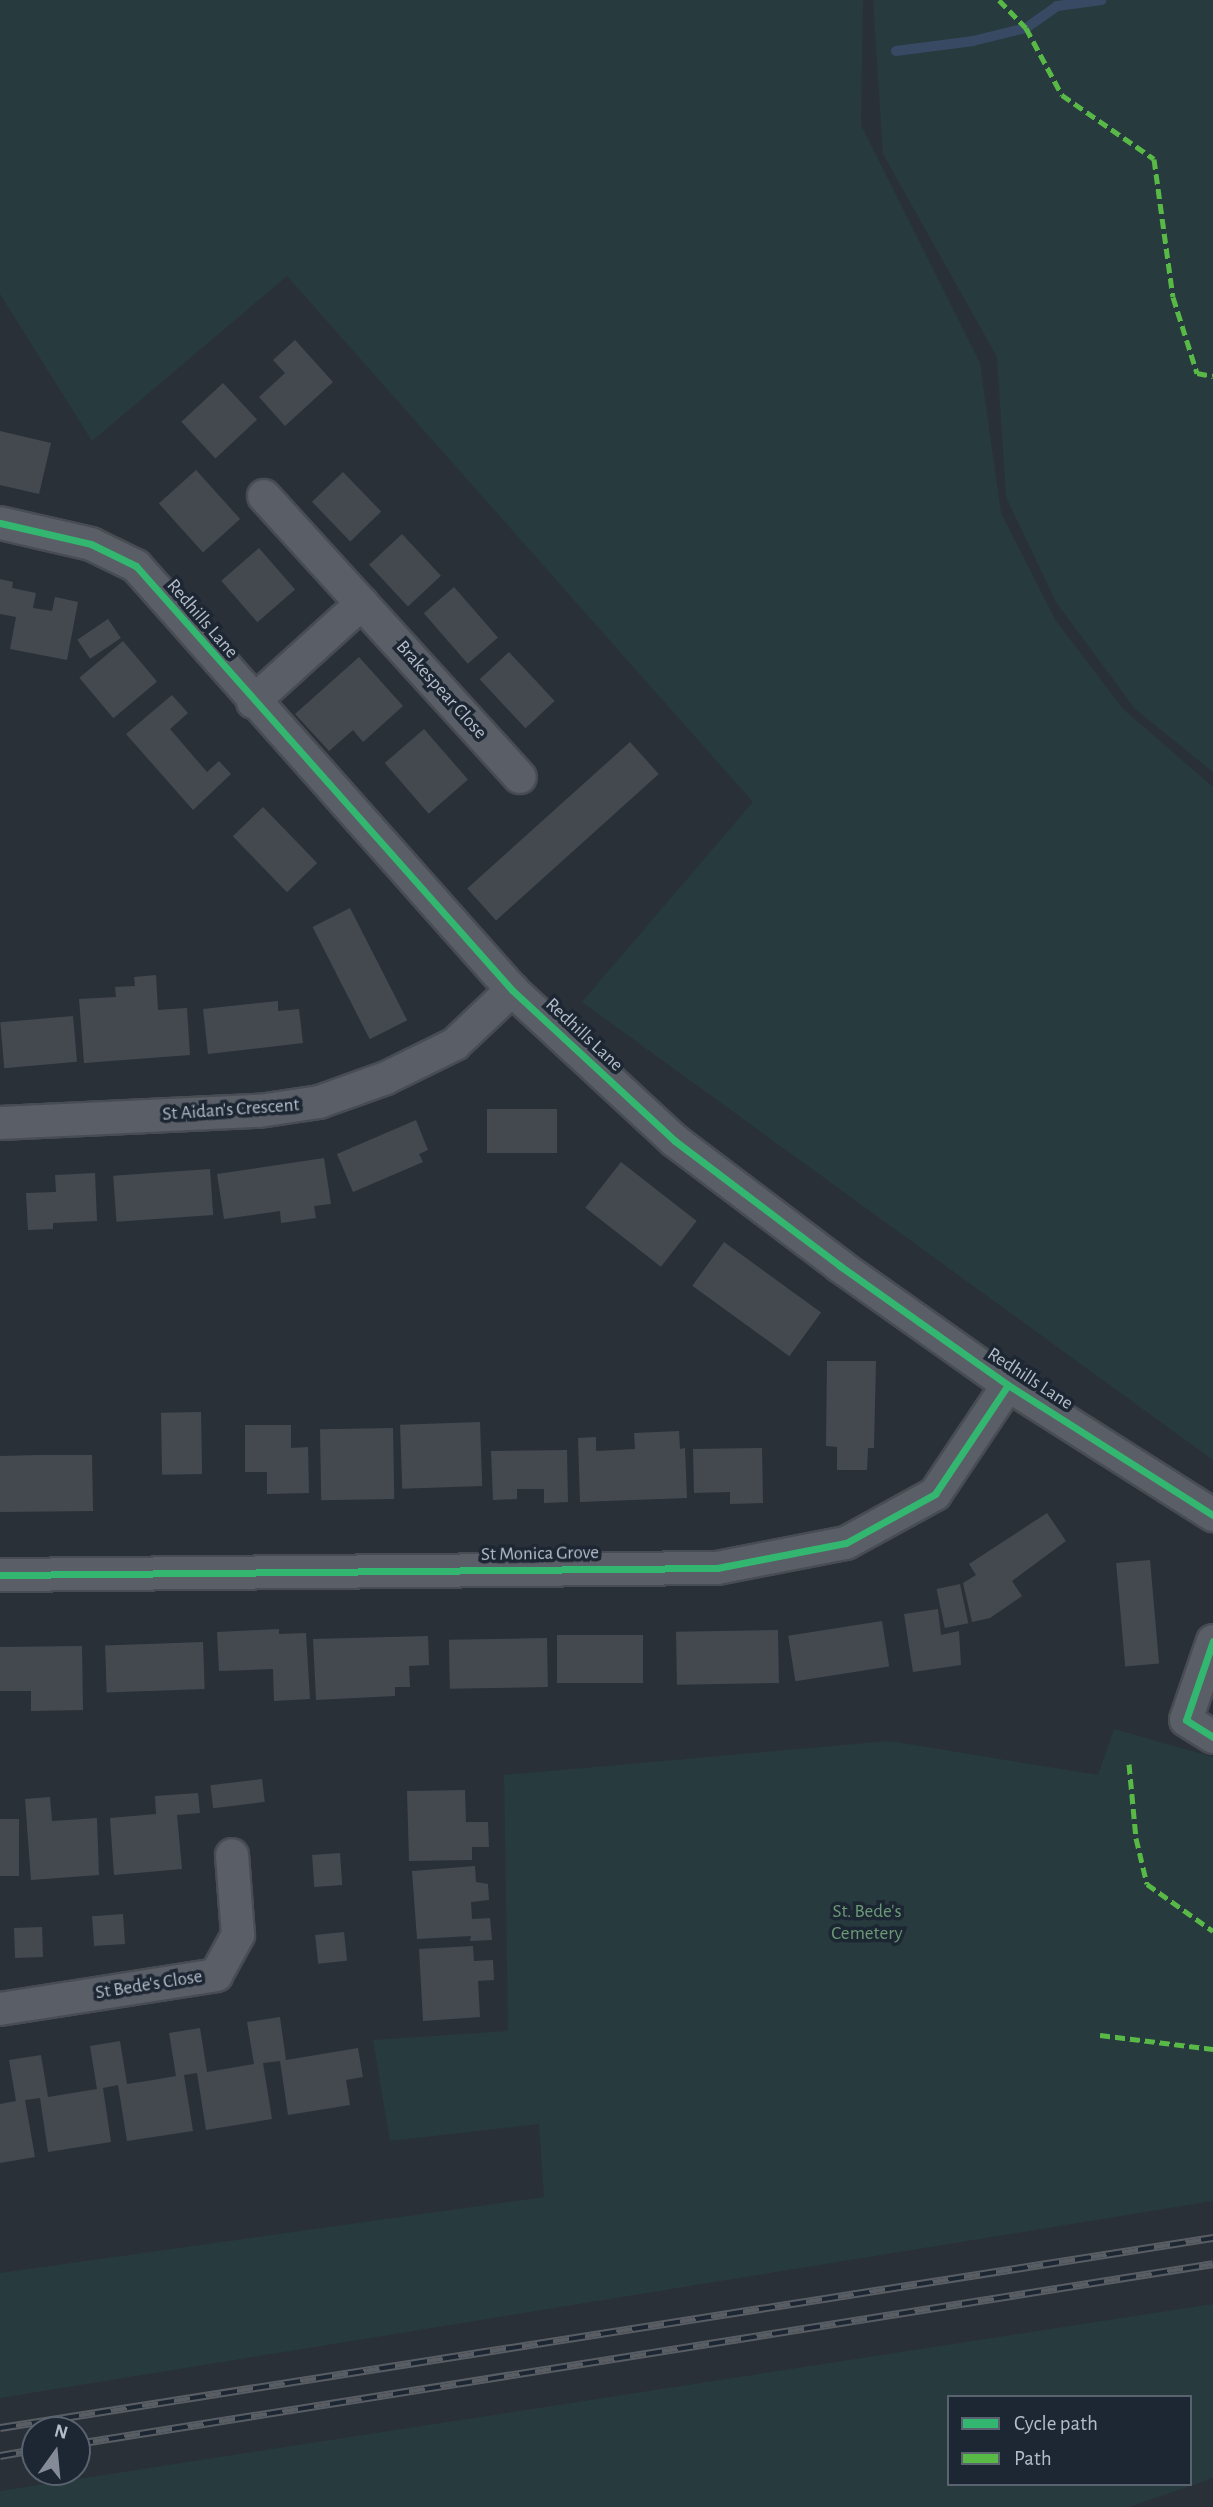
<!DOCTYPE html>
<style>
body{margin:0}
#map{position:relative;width:1213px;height:2507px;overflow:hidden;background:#2a3038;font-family:"Alegreya Sans",sans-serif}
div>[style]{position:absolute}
.green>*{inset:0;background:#273a3e}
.stream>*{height:10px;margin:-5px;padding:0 5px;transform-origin:5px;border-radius:5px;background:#384963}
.building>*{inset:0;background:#444950;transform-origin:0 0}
.roads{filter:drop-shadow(2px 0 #484c53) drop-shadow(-2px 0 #484c53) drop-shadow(0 2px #484c53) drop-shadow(0 -2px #484c53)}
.minor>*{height:32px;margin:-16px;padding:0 16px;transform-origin:16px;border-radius:16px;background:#5a5e66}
.rail>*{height:8px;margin-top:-4px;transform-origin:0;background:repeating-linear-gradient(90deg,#1d2633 0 16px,#595d64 0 32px);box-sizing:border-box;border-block:2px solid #595d64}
.quiet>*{height:5px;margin-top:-2.5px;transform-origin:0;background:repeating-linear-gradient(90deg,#58b947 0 10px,transparent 0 15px)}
.cycleway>*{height:7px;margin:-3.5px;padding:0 3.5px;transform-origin:3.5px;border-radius:3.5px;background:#33b770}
span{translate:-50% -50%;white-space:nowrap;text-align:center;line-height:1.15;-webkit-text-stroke:7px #1d2633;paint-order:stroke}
.street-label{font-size:19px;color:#b4bcc9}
.park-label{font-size:19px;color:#6b9a76}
.legend{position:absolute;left:947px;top:2395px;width:245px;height:91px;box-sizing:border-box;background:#1d2633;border:2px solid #59626f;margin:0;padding:9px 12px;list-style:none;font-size:21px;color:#b4bcc9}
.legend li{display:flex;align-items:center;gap:14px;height:35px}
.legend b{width:35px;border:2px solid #59626f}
.north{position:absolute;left:21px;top:2416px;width:70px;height:70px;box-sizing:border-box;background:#1d2633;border:2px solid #59626f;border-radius:50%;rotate:15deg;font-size:19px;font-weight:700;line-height:28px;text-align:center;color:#b4bcc9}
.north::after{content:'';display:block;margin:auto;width:24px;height:32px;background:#848b96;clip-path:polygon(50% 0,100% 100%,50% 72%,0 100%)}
</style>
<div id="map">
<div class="green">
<i style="clip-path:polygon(0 0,863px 0,861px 125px,980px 363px,1001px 513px,1056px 621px,1123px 709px,1213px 787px,1213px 1460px,582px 1002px,753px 802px,287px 276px,92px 441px,0 294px)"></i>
<i style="clip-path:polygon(873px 0,1213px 0,1213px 772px,1135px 709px,1056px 602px,1006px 497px,997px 357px,883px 154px)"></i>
<i style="clip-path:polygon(1114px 1729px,1213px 1757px,1213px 2201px,0 2398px,0 2273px,544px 2197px,539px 2124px,390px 2141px,373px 2040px,508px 2031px,504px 1775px,889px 1741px,1098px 1775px)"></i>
<i style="clip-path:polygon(evenodd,1213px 2304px,1213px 2478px,1129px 2507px,0 2507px,0 2491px,1213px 2304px,949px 2397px,1190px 2397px,1190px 2484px,949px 2484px,949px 2397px)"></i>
</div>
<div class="stream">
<i style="left:896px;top:51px;width:78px;rotate:-7.4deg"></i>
<i style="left:973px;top:41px;width:55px;rotate:-13.8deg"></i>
<i style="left:1026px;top:28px;width:38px;rotate:-35deg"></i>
<i style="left:1057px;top:6px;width:45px;rotate:-7.6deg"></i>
</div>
<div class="building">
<i style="clip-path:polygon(295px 340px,333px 382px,285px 426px,259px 397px,285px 373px,273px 360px)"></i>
<i style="left:223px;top:383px;width:50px;height:57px;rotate:47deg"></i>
<i style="clip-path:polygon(0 431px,51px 443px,39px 494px,0 485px)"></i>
<i style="left:196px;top:470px;width:66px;height:50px;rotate:48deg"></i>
<i style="left:343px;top:472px;width:55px;height:43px;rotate:46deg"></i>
<i style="left:402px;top:534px;width:57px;height:45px;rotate:47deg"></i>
<i style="left:259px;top:548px;width:55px;height:50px;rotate:49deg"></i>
<i style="clip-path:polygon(0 579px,13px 582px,12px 588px,36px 593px,33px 608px,52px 611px,55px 597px,78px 602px,67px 660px,10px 649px,16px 617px,0 614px)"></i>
<i style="left:454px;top:587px;width:67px;height:40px;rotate:49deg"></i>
<i style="left:108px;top:619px;width:23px;height:37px;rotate:56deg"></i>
<i style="left:123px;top:641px;width:53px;height:57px;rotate:50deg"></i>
<i style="left:509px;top:652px;width:67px;height:40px;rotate:47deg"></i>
<i style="clip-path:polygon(359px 657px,403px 706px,363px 742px,353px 730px,329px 751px,295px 714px)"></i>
<i style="clip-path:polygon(172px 695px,188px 713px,170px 729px,207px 772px,219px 761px,231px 774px,193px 810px,126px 734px)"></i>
<i style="left:424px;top:729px;width:67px;height:52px;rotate:49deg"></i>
<i style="left:630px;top:742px;width:43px;height:219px;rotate:48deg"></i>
<i style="left:263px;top:807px;width:78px;height:42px;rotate:46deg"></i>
<i style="left:350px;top:908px;width:126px;height:42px;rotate:63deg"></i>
<i style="clip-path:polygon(156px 975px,158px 1010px,187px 1008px,190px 1055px,84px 1063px,79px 999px,116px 997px,115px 987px,135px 986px,134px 977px)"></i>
<i style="clip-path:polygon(278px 1001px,278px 1011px,299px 1009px,303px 1043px,208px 1054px,203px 1009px)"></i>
<i style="left:73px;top:1016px;width:46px;height:73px;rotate:85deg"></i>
<i style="left:487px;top:1109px;width:70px;height:44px"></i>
<i style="clip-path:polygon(416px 1120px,428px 1150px,419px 1154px,423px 1162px,353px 1192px,337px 1154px)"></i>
<i style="clip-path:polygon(324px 1158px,331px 1204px,314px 1206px,316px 1218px,281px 1223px,280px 1211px,224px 1219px,217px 1174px)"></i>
<i style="left:621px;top:1162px;width:96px;height:58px;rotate:38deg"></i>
<i style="left:210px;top:1169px;width:46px;height:97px;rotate:86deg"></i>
<i style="clip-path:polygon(95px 1173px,97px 1221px,53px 1223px,53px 1229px,28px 1230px,26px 1193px,56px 1192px,55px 1175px)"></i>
<i style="left:724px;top:1242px;width:120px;height:54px;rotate:36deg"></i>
<i style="clip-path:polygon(827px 1361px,876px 1361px,874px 1448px,868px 1448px,867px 1470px,837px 1470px,837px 1447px,826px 1446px)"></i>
<i style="left:201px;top:1412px;width:62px;height:40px;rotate:89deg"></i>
<i style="left:480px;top:1422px;width:64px;height:80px;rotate:88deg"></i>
<i style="clip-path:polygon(245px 1425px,291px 1425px,291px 1448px,308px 1447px,309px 1493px,267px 1494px,267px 1472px,245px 1472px)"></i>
<i style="left:393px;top:1428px;width:71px;height:73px;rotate:89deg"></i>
<i style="clip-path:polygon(679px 1431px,680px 1449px,685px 1448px,687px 1498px,580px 1502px,578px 1438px,596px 1437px,596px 1451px,635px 1449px,634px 1433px)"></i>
<i style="clip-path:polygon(762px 1448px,763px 1503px,730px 1504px,730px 1492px,694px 1493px,693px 1449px)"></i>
<i style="clip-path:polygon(567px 1450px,568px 1502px,544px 1503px,544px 1489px,517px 1489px,517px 1499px,493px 1500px,491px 1451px)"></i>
<i style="clip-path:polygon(38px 1455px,92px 1455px,93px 1511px,0 1512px,0 1456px)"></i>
<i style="clip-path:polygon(1047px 1513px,1066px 1541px,1012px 1581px,1022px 1596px,990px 1618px,972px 1622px,963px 1583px,976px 1575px,969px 1564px)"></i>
<i style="left:1150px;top:1560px;width:104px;height:34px;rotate:85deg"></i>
<i style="left:960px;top:1584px;width:40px;height:24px;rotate:78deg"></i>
<i style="clip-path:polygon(938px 1609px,941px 1635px,959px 1631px,961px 1665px,913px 1672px,904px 1614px)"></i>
<i style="left:882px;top:1621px;width:46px;height:95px;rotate:81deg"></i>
<i style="clip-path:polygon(279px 1629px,279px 1634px,306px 1633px,310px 1699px,274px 1701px,273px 1669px,219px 1671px,217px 1632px)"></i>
<i style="left:778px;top:1630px;width:53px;height:102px;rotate:89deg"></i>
<i style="left:643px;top:1635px;width:48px;height:86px;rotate:90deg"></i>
<i style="clip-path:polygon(428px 1636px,429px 1665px,409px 1666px,410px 1687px,395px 1687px,395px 1696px,316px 1700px,313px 1639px)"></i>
<i style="left:547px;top:1638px;width:49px;height:98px;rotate:89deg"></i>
<i style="left:203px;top:1642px;width:47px;height:98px;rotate:88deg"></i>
<i style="clip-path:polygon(82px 1646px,83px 1710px,31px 1711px,31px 1691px,0 1691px,0 1647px)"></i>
<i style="left:262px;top:1779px;width:23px;height:52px;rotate:83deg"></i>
<i style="clip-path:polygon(465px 1790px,466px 1822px,488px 1822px,489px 1847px,472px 1847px,472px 1860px,409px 1861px,407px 1791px)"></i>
<i style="clip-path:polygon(198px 1793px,200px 1813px,177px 1815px,182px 1869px,114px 1875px,110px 1818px,156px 1814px,155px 1796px)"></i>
<i style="clip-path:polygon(50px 1797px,52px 1821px,97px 1818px,99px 1875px,31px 1880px,25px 1799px)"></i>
<i style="left:0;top:1819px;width:19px;height:57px"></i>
<i style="left:340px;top:1853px;width:32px;height:28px;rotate:86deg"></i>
<i style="clip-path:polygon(475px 1866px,476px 1882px,488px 1884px,489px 1900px,471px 1902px,472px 1919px,490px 1918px,492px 1940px,470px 1941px,471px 1936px,417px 1939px,412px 1871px)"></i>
<i style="left:123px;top:1914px;width:30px;height:31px;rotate:86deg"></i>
<i style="left:42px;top:1927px;width:30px;height:28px;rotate:88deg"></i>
<i style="left:344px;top:1932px;width:29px;height:29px;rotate:84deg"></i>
<i style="clip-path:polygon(473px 1946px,474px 1961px,493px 1960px,494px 1980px,478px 1981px,480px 2017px,423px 2021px,419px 1949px)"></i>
<i style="clip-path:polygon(280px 2017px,286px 2060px,358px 2048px,363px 2077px,346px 2080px,350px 2105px,288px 2115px,280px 2061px,263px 2063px,272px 2119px,206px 2130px,197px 2073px,184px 2075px,193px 2131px,127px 2141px,118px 2085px,103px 2088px,111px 2142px,48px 2152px,40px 2098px,25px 2100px,35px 2157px,0 2163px,0 2104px,16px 2101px,9px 2060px,41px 2055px,48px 2097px,97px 2089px,90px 2046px,120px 2041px,127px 2084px,153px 2080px,176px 2076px,169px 2033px,200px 2028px,207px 2072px,254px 2064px,247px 2022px)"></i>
</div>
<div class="roads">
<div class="minor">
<i style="left:264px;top:496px;width:380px;rotate:47.7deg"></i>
<i style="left:0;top:523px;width:93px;rotate:13deg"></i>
<i style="left:91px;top:544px;width:50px;rotate:26.1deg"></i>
<i style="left:136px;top:566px;width:567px;rotate:48.43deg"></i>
<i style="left:512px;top:990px;width:222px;rotate:42.8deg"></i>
<i style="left:675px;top:1141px;width:207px;rotate:37.1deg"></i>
<i style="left:840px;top:1266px;width:206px;rotate:35.3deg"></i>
<i style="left:1008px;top:1385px;width:243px;rotate:32.4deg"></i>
<i style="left:253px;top:702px;width:147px;rotate:-42.2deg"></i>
<i style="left:0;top:1123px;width:259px;rotate:-2.7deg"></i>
<i style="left:259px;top:1111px;width:61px;rotate:-8.5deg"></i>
<i style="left:319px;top:1102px;width:71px;rotate:-19.7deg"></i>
<i style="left:386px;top:1078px;width:77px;rotate:-26.2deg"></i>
<i style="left:455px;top:1044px;width:79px;rotate:-43.5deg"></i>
<i style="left:0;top:1575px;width:717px;rotate:-0.56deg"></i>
<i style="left:717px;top:1568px;width:131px;rotate:-11deg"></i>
<i style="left:846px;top:1543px;width:102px;rotate:-28.8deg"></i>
<i style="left:935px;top:1494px;width:131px;rotate:-56.2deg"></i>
<i style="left:1213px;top:1641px;width:83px;rotate:108.9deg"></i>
<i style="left:1186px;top:1720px;width:32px;rotate:32deg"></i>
<i style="left:0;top:2009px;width:219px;rotate:-8.9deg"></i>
<i style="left:216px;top:1975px;width:46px;rotate:-61.2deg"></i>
<i style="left:238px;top:1935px;width:80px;rotate:-94.3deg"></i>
</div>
</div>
<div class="rail">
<i style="left:0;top:2428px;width:1228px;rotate:-8.9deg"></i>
<i style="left:77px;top:2444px;width:1150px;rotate:-9deg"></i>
<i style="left:0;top:2456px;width:36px;rotate:-10deg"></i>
</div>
<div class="quiet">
<i style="left:999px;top:0;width:39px;rotate:46deg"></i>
<i style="left:1026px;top:28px;width:76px;rotate:61.8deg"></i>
<i style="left:1062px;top:95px;width:112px;rotate:34.8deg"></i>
<i style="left:1154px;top:159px;width:139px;rotate:82.2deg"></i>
<i style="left:1173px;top:297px;width:80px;rotate:72.5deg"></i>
<i style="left:1197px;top:373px;width:16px;rotate:11deg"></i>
<i style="left:1129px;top:1764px;width:74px;rotate:84.6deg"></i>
<i style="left:1136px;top:1838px;width:47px;rotate:76.6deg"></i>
<i style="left:1147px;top:1884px;width:81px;rotate:35.5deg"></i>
<i style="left:1100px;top:2035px;width:114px;rotate:7.1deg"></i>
</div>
<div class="cycleway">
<i style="left:0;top:523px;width:93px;rotate:13deg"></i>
<i style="left:91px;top:544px;width:50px;rotate:26.1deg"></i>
<i style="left:136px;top:566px;width:567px;rotate:48.43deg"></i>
<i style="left:512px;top:990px;width:222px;rotate:42.8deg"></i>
<i style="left:675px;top:1141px;width:207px;rotate:37.1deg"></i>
<i style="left:840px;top:1266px;width:206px;rotate:35.3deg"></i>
<i style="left:1008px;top:1385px;width:243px;rotate:32.4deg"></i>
<i style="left:0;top:1575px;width:717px;rotate:-0.56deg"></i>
<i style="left:717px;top:1568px;width:131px;rotate:-11deg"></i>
<i style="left:846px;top:1543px;width:102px;rotate:-28.8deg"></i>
<i style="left:935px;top:1494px;width:131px;rotate:-56.2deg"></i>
<i style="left:1213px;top:1641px;width:83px;rotate:108.9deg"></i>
<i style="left:1186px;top:1720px;width:32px;rotate:32deg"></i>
</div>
<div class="street-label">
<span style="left:202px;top:619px;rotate:49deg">Redhills Lane</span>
<span style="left:441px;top:690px;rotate:48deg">Brakespear Close</span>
<span style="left:584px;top:1035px;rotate:43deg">Redhills Lane</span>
<span style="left:231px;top:1110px;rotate:-4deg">St Aidan's Crescent</span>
<span style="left:1030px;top:1379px;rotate:33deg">Redhills Lane</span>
<span style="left:540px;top:1554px;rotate:-1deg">St Monica Grove</span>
<span style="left:149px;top:1985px;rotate:-9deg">St Bede's Close</span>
</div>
<div class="park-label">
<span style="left:867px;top:1923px">St. Bede's<br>Cemetery</span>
</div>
<ul class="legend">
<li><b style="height:9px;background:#33b770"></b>Cycle path</li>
<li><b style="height:9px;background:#58b947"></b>Path</li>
</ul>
<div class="north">N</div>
</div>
